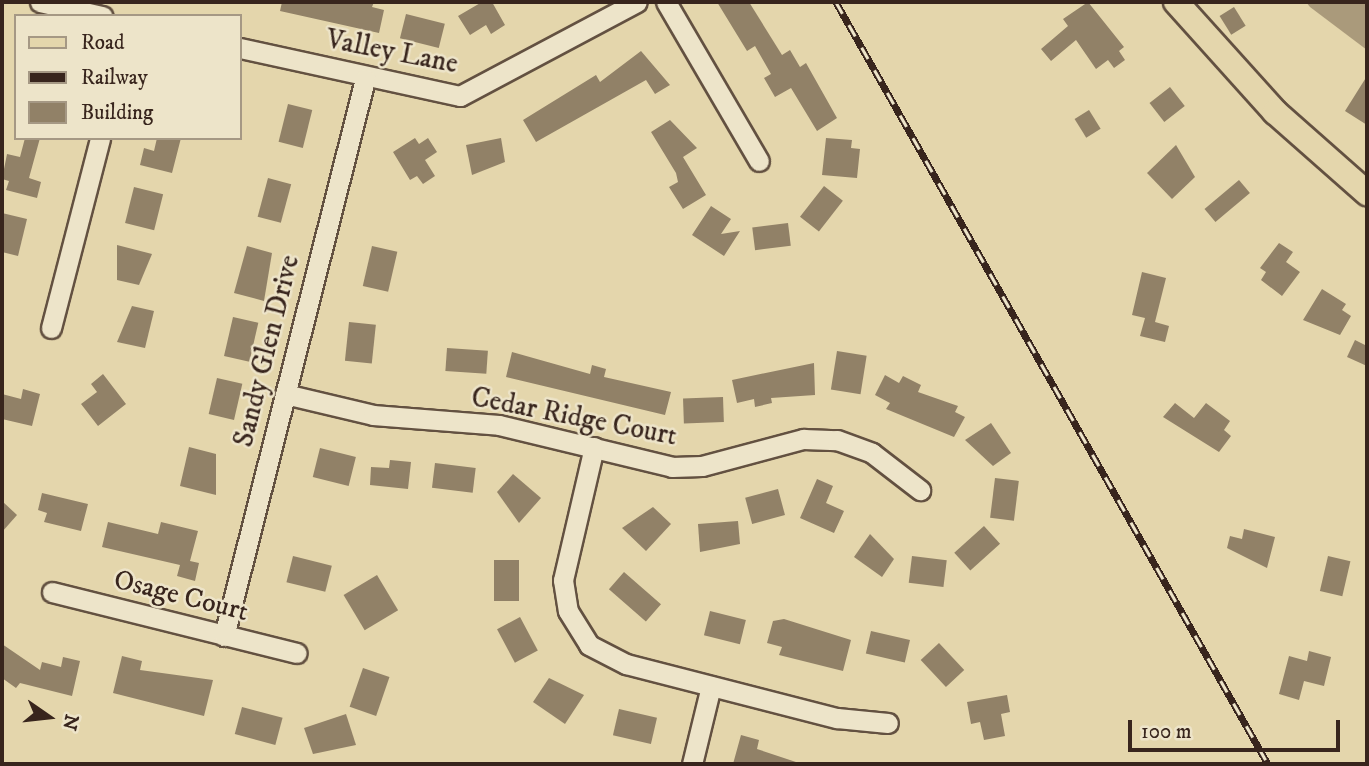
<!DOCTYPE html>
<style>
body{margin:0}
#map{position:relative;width:1369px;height:766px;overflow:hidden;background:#e4d6ac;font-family:"IM FELL DW Pica",serif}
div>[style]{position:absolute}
.water>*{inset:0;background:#aa9a7b}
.building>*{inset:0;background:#918167;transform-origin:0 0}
.roads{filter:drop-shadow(2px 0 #635141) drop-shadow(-2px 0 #635141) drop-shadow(0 2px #635141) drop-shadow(0 -2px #635141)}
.minor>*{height:19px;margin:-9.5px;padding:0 9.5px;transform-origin:9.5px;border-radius:9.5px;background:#ede4c9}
.major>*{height:24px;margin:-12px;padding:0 12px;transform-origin:12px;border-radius:12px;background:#e4d6ac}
.rail>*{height:7px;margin-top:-3.5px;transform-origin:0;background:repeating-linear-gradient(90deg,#ede4c9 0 13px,#38251d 0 26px);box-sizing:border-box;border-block:2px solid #38251d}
span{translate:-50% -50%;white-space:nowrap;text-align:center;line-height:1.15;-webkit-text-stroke:5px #ede4c9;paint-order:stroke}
.street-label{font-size:28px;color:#38251d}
.frame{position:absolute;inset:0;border:4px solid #38251d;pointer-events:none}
.legend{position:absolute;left:14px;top:14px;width:228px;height:126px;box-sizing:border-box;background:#ede4c9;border:2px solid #a59884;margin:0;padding:9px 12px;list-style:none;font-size:21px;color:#38251d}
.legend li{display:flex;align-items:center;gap:14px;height:35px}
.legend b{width:35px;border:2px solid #a59884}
.north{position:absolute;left:14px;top:682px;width:70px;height:70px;-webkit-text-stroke:5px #ede4c9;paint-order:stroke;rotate:104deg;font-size:19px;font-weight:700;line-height:28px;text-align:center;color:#38251d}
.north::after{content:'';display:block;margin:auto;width:24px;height:32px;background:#38251d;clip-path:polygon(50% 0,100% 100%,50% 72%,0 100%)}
.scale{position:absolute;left:1128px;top:720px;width:212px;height:32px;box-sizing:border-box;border:4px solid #38251d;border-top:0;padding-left:9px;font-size:21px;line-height:24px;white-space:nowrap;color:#38251d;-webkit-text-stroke:5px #ede4c9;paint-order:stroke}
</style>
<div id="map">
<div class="water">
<i style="clip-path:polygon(1306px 2px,1367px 2px,1367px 50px,1310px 7px)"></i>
</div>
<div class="building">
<i style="clip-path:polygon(282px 2px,374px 2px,372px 7px,384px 10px,379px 33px,280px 11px)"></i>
<i style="clip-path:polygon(482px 2px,492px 2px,505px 25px,491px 34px,486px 25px,470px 35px,458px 16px)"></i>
<i style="clip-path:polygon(717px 2px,749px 2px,782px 55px,790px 50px,800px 67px,806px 63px,837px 118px,817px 131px,791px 88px,775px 97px,764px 78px,771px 74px,755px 46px,747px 51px)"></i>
<i style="clip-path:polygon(1088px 2px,1124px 47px,1119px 51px,1125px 60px,1114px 68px,1108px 60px,1096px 69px,1076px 40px,1051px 61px,1041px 49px,1068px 26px,1063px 19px)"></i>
<i style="left:1234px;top:7px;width:22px;height:17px;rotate:58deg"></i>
<i style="left:406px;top:14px;width:40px;height:25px;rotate:14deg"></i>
<i style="clip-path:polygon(641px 51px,670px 85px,655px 94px,646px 80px,536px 142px,523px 120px,596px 75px,600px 82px)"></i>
<i style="clip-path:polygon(1367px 76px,1367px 125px,1345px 111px)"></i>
<i style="left:1170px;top:87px;width:24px;height:26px;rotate:52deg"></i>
<i style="left:288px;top:104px;width:25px;height:39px;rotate:14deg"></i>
<i style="left:1089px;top:110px;width:22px;height:17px;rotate:58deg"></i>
<i style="clip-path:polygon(670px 120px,697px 148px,683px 157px,706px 195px,683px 209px,669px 187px,678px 182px,676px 173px,651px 132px)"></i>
<i style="clip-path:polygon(25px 138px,40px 138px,29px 178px,41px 182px,37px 198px,6px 190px,9px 181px,2px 179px,7px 154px,20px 157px)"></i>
<i style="clip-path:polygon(157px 138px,181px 138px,172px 173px,140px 165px,144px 148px,154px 151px)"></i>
<i style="clip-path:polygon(415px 138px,419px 144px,428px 138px,437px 152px,425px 160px,435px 176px,423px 184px,417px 176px,410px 180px,393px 152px)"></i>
<i style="clip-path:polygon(501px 138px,505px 162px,472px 175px,466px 145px)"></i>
<i style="clip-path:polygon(826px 138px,852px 140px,851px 148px,860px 149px,857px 178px,822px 175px)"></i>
<i style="clip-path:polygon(1176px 145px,1195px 177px,1172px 199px,1147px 173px)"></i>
<i style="left:268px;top:178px;width:24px;height:40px;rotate:15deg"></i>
<i style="left:1239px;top:180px;width:17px;height:45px;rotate:50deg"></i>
<i style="left:824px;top:186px;width:24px;height:39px;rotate:38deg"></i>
<i style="left:134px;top:187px;width:30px;height:37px;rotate:14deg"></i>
<i style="clip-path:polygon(711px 206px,731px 219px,721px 234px,740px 231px,724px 256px,692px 235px)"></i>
<i style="clip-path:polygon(2px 213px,27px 219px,18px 256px,2px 252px)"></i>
<i style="left:788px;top:223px;width:23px;height:36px;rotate:83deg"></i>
<i style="clip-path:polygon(1279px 243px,1293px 252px,1286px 262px,1300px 272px,1282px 296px,1261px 280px,1266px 272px,1260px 268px)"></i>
<i style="clip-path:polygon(117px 245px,152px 254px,139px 285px,117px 280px)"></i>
<i style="clip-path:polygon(247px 246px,272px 253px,264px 301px,234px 293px)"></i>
<i style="left:372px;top:246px;width:26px;height:41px;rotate:13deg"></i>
<i style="clip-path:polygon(1142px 272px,1166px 278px,1155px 322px,1169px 326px,1165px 342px,1140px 336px,1145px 318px,1132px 315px)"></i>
<i style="clip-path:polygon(1322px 289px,1346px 304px,1342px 310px,1351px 316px,1340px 335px,1303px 320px)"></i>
<i style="clip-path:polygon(132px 306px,154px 311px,145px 348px,117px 342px)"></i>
<i style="left:233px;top:317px;width:26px;height:40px;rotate:13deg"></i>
<i style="left:349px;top:322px;width:27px;height:39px;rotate:6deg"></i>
<i style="clip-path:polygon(1355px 340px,1367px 346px,1367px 366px,1347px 357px)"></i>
<i style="left:447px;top:348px;width:41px;height:23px;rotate:4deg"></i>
<i style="left:837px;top:351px;width:30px;height:39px;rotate:9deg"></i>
<i style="clip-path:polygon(512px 352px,590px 374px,592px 365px,606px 369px,604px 377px,671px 392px,665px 415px,506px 377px)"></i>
<i style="clip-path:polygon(814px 363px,815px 395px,771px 398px,772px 403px,755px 407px,754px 399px,737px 403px,732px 380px)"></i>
<i style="clip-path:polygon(103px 374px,126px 404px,98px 426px,81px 404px,97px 392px,91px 384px)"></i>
<i style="clip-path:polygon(885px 375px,899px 383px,903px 376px,921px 385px,918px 392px,958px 406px,955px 412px,965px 417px,954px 437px,886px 409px,890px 403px,875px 395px)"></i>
<i style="left:217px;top:378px;width:26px;height:37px;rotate:13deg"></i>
<i style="clip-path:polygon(23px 389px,40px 394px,32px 426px,2px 419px,2px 394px,21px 399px)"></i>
<i style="left:723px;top:397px;width:25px;height:40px;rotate:88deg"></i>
<i style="clip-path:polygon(1175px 403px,1194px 418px,1206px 403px,1230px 421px,1224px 430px,1231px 436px,1219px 452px,1163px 417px)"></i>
<i style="clip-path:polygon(991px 423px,1011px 453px,993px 466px,965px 440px)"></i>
<i style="clip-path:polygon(189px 447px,216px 454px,216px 495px,180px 486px)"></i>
<i style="left:320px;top:448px;width:37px;height:30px;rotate:14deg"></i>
<i style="clip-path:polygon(390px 460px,411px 462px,408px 489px,370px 485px,371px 467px,389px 468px)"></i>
<i style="left:435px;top:463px;width:41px;height:25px;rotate:7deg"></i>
<i style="clip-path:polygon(513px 474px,541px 498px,519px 523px,497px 492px)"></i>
<i style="left:995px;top:478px;width:24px;height:40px;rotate:7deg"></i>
<i style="clip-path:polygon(817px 479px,833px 486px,826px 503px,844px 511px,834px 533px,800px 518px)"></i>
<i style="left:778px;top:489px;width:27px;height:34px;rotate:75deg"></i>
<i style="clip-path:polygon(42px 493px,88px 504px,81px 531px,44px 522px,47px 513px,38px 510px)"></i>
<i style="clip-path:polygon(2px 501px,17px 515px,2px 532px)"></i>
<i style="clip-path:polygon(653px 507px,671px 524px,646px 551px,622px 528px)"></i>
<i style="clip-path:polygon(738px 521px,740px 544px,700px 552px,698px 524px)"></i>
<i style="clip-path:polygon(108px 522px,158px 534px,161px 522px,198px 531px,190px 561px,199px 563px,195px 581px,177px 576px,180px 565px,102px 547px)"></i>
<i style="left:984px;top:526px;width:24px;height:40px;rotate:48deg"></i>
<i style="clip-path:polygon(1244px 529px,1275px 537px,1267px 568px,1227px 548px,1230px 536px,1242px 539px)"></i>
<i style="clip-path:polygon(870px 534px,894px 559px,882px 577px,854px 557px)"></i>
<i style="left:293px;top:556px;width:40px;height:27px;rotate:14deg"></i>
<i style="left:912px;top:556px;width:35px;height:27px;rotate:7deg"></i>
<i style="left:1328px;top:556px;width:23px;height:36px;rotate:13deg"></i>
<i style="left:494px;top:560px;width:25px;height:41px"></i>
<i style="left:624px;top:572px;width:49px;height:23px;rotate:41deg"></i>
<i style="left:377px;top:575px;width:41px;height:39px;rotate:59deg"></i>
<i style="left:710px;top:611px;width:37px;height:25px;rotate:14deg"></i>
<i style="left:520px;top:617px;width:38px;height:26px;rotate:62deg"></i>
<i style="clip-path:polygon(784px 619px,851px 640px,843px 671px,779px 655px,782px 647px,767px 643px,773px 621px)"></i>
<i style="left:871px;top:631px;width:40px;height:23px;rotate:13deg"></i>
<i style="left:939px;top:643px;width:37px;height:25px;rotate:47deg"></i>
<i style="clip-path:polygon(2px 644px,40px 670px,42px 662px,61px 667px,63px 657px,80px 661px,72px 696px,20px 683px,16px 688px,2px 678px)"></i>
<i style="clip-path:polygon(1309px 651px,1331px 657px,1324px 686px,1304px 681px,1299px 700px,1279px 694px,1289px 656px,1307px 661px)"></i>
<i style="clip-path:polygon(122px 656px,142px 661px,140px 670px,213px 680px,204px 716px,113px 693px)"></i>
<i style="left:363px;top:668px;width:28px;height:41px;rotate:19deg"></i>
<i style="clip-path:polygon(549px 678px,584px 695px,565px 724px,533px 702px)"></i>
<i style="clip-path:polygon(1007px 695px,1010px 712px,1001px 714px,1005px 736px,984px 740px,980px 722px,971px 724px,967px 702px)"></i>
<i style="left:242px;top:707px;width:42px;height:28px;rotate:15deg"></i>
<i style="left:619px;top:709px;width:39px;height:27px;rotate:13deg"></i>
<i style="clip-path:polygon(346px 714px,356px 745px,313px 754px,304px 728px)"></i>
<i style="clip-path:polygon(741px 735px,759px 740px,757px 749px,802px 764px,733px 764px)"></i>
</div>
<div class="roads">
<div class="minor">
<i style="left:40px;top:2px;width:64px;rotate:12.7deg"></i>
<i style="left:666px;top:2px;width:184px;rotate:59.7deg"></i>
<i style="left:240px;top:48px;width:225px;rotate:12.3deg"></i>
<i style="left:460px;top:96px;width:200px;rotate:-28deg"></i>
<i style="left:51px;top:328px;width:196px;rotate:-75.5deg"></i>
<i style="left:285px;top:394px;width:90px;rotate:13.4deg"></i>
<i style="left:373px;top:415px;width:126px;rotate:4.5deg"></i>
<i style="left:499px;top:425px;width:178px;rotate:13.6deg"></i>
<i style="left:672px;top:467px;width:30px;rotate:-2deg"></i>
<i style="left:702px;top:466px;width:105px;rotate:-15deg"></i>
<i style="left:803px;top:439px;width:34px;rotate:2deg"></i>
<i style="left:837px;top:440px;width:37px;rotate:20deg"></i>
<i style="left:872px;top:453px;width:61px;rotate:37.6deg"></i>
<i style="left:594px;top:447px;width:137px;rotate:103.1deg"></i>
<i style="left:563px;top:580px;width:31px;rotate:81deg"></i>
<i style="left:568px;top:611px;width:40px;rotate:58deg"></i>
<i style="left:589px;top:645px;width:42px;rotate:27.2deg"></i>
<i style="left:626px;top:664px;width:218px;rotate:14.4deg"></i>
<i style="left:837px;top:718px;width:51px;rotate:5.6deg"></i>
<i style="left:52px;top:592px;width:252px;rotate:14deg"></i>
<i style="left:224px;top:636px;width:575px;rotate:-75.79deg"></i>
<i style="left:692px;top:764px;width:80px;rotate:-76.3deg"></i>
</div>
<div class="major">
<i style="left:1176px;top:2px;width:148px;rotate:48deg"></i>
<i style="left:1275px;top:112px;width:123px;rotate:41.4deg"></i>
</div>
</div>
<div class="rail">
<i style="left:836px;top:2px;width:876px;rotate:60.45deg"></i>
</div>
<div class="street-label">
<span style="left:392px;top:52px;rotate:11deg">Valley Lane</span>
<span style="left:267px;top:351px;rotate:-76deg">Sandy Glen Drive</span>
<span style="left:574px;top:417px;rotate:11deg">Cedar Ridge Court</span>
<span style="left:181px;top:596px;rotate:14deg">Osage Court</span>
</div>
<div class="frame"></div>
<ul class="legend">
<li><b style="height:9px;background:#e4d6ac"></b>Road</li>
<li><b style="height:9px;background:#38251d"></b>Railway</li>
<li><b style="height:19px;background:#918167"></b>Building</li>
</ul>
<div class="north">N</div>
<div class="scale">100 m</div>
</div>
